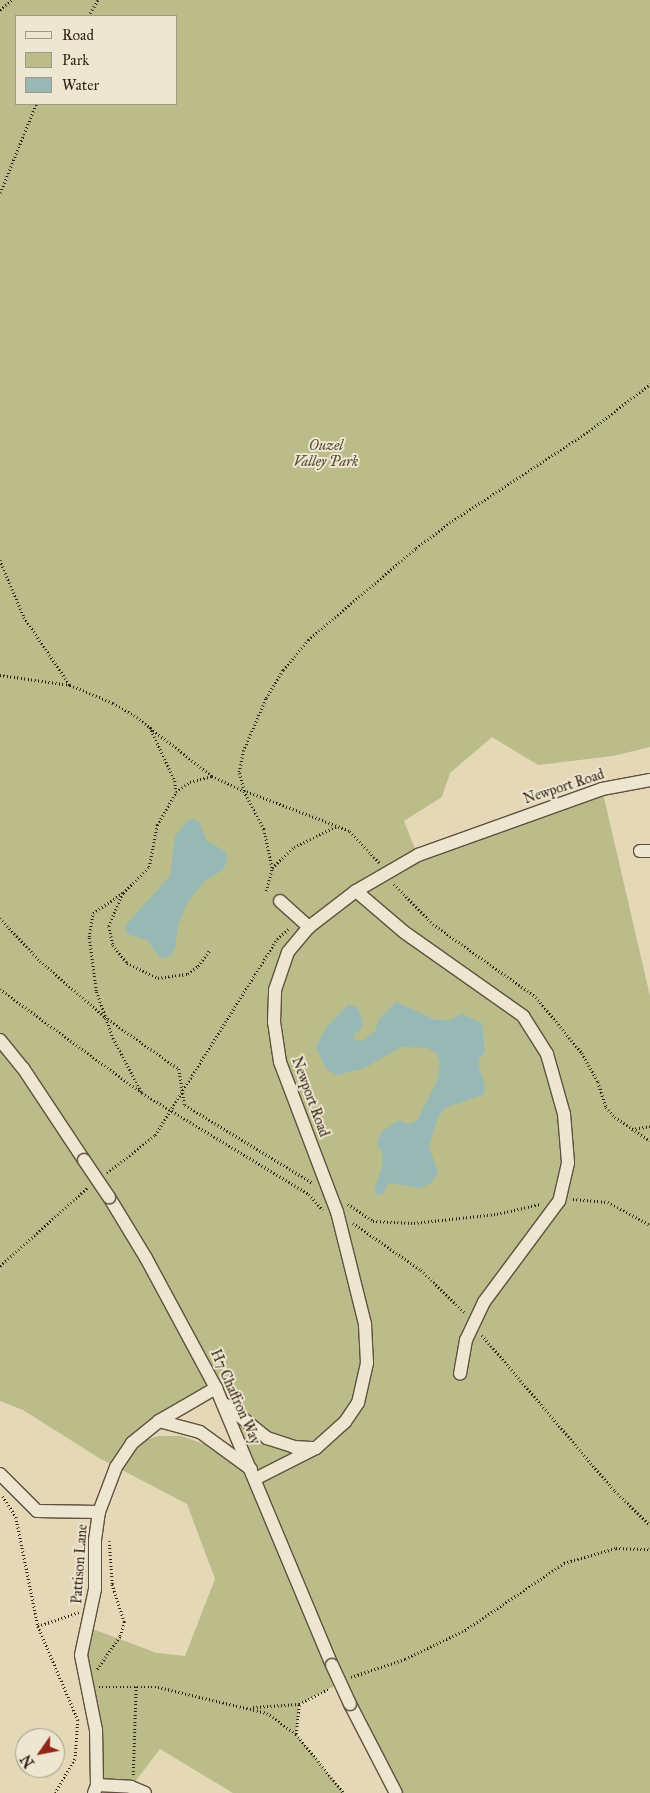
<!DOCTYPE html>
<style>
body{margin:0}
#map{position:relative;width:650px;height:1793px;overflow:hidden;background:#e4d8b6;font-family:"IM FELL Great Primer",serif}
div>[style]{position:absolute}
.green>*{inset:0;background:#babd8a}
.water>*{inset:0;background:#97b8b5}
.path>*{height:2.5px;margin-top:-1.25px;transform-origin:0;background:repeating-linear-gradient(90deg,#342216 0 1px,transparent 0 3.5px)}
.roads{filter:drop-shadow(1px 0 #60503e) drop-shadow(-1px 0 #60503e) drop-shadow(0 1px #60503e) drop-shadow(0 -1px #60503e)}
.minor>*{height:12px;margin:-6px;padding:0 6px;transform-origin:6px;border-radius:6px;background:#ede6d0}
.bridges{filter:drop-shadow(1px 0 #60503e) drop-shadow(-1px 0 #60503e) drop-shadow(0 1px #60503e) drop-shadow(0 -1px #60503e)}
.minor-bridge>*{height:12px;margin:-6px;padding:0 6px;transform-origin:6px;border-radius:6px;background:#ede6d0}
span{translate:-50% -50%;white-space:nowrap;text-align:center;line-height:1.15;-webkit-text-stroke:4px #ede6d0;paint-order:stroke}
.park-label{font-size:14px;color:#564933;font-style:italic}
.street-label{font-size:14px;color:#342216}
.legend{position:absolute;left:15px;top:15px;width:162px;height:90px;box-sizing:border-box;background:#ede6d0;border:1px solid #a39886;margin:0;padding:6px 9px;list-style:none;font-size:15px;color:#342216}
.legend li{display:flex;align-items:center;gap:10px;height:25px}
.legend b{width:25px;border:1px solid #a39886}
.north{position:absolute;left:15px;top:1728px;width:50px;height:50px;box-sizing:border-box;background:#ede6d0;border:1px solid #a39886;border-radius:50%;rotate:237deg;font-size:14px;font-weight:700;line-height:20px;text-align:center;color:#342216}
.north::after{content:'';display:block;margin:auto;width:18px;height:22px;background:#8f2418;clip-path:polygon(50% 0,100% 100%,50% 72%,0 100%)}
</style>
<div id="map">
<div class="green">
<i style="clip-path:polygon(evenodd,0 0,650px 0,650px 747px,613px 756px,538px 765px,492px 737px,450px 773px,442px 797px,404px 821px,417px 854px,602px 789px,650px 996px,650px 1793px,396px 1793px,340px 1683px,299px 1704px,296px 1734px,344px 1793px,233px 1793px,160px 1749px,131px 1787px,97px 1785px,96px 1730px,83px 1677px,87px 1627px,157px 1653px,185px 1656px,215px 1579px,187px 1504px,99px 1458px,23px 1410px,0 1401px,0 0,16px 16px,176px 16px,176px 104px,16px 104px,16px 16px,0 0,216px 1388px,254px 1479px,204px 1444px,181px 1436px,159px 1436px,134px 1443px,216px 1388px)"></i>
</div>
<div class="water">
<i style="clip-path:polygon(193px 819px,199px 821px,206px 840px,226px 852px,227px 861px,223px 870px,206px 880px,188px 901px,178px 925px,175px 949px,169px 957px,160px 958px,147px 940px,127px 934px,125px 926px,170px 876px,175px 836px,187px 821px)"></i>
<i style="clip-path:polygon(396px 1002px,436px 1020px,450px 1020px,462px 1014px,482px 1023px,485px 1052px,479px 1059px,479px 1068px,485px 1085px,483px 1095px,445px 1108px,437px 1119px,429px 1147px,438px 1172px,431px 1183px,420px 1188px,388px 1183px,383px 1194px,376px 1195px,375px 1189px,382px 1166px,382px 1152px,377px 1144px,381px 1132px,399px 1120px,408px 1124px,417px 1121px,437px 1081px,440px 1065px,437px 1054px,428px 1048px,401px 1047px,365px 1068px,337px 1075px,326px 1069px,316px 1047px,326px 1028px,348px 1005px,357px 1007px,361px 1015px,363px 1027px,354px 1035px,355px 1040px,362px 1041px,375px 1031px,379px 1019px)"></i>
</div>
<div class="path">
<i style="left:0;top:10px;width:16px;rotate:-40deg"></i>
<i style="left:88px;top:16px;width:19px;rotate:-58deg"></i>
<i style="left:0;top:193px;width:96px;rotate:-68deg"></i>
<i style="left:0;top:560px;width:62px;rotate:67.2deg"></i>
<i style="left:24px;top:617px;width:82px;rotate:55.9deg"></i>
<i style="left:70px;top:685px;width:47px;rotate:22.7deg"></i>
<i style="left:113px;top:703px;width:24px;rotate:30deg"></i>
<i style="left:134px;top:715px;width:99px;rotate:38deg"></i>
<i style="left:0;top:675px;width:71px;rotate:8.1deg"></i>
<i style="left:150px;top:727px;width:60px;rotate:65.2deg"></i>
<i style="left:175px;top:781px;width:11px;rotate:85deg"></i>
<i style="left:379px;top:863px;width:44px;rotate:-133.2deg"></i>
<i style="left:349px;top:831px;width:112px;rotate:-159.1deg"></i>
<i style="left:244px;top:791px;width:20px;rotate:-105deg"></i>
<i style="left:239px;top:772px;width:21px;rotate:-79deg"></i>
<i style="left:243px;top:751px;width:58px;rotate:-66.5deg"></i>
<i style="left:266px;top:698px;width:33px;rotate:-59deg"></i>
<i style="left:283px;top:670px;width:39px;rotate:-50deg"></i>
<i style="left:308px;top:640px;width:142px;rotate:-40.4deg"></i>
<i style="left:416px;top:548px;width:45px;rotate:-36.9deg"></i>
<i style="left:452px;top:521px;width:164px;rotate:-33.3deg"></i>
<i style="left:589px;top:431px;width:77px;rotate:-37.6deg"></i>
<i style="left:394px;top:884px;width:56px;rotate:45.7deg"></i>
<i style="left:433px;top:924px;width:126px;rotate:35.3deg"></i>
<i style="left:536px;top:997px;width:72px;rotate:50.6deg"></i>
<i style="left:582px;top:1053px;width:33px;rotate:61deg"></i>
<i style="left:598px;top:1082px;width:26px;rotate:72deg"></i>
<i style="left:606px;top:1107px;width:13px;rotate:48deg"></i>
<i style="left:615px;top:1117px;width:42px;rotate:34.4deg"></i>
<i style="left:266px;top:891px;width:24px;rotate:-75deg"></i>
<i style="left:272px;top:868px;width:30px;rotate:-44deg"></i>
<i style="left:294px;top:847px;width:48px;rotate:-26deg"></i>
<i style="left:123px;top:893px;width:37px;rotate:-45deg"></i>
<i style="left:149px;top:867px;width:43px;rotate:-79.2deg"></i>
<i style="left:157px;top:825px;width:38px;rotate:-60deg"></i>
<i style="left:176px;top:792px;width:17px;rotate:-36deg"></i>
<i style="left:190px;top:782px;width:23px;rotate:-15deg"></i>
<i style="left:212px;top:776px;width:35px;rotate:25deg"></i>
<i style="left:244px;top:791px;width:43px;rotate:62.2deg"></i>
<i style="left:264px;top:829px;width:40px;rotate:78deg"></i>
<i style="left:0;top:918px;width:59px;rotate:47.1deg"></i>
<i style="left:40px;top:961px;width:86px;rotate:40.7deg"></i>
<i style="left:105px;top:1017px;width:90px;rotate:35.1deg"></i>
<i style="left:179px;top:1069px;width:36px;rotate:81deg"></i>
<i style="left:185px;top:1105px;width:150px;rotate:31.4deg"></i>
<i style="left:0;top:989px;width:176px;rotate:36.2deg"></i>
<i style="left:142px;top:1093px;width:195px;rotate:31.2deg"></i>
<i style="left:309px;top:1194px;width:21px;rotate:49deg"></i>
<i style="left:141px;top:1092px;width:60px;rotate:-117.8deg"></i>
<i style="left:113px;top:1039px;width:51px;rotate:-109.5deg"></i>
<i style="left:96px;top:991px;width:54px;rotate:-97.4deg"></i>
<i style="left:89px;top:937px;width:24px;rotate:-81deg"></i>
<i style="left:93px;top:913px;width:36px;rotate:-34deg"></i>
<i style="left:123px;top:893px;width:36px;rotate:113deg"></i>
<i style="left:109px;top:926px;width:19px;rotate:78deg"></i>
<i style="left:113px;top:945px;width:23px;rotate:52deg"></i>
<i style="left:127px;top:963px;width:34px;rotate:26deg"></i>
<i style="left:158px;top:978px;width:30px;rotate:-8deg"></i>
<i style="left:188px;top:974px;width:13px;rotate:-39deg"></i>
<i style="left:198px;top:966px;width:19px;rotate:-54deg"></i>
<i style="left:632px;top:1129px;width:18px;rotate:-9deg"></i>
<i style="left:107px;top:1173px;width:61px;rotate:-38.4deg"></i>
<i style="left:155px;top:1135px;width:231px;rotate:-58.1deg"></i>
<i style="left:277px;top:939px;width:17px;rotate:-40deg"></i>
<i style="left:573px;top:1199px;width:35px;rotate:5deg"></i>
<i style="left:608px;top:1202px;width:48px;rotate:28.7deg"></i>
<i style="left:348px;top:1204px;width:30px;rotate:34deg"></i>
<i style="left:373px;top:1221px;width:41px;rotate:2.8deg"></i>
<i style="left:414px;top:1223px;width:83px;rotate:-6.2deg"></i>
<i style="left:497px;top:1214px;width:44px;rotate:-13.1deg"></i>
<i style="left:353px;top:1223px;width:83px;rotate:34.7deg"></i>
<i style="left:421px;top:1270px;width:62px;rotate:44.3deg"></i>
<i style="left:0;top:1266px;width:118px;rotate:-41.9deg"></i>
<i style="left:482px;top:1335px;width:205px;rotate:49.6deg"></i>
<i style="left:615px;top:1491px;width:49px;rotate:44.2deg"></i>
<i style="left:3px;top:1496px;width:25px;rotate:58deg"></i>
<i style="left:16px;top:1517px;width:111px;rotate:78.6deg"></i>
<i style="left:38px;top:1626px;width:102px;rotate:66.9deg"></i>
<i style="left:78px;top:1720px;width:39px;rotate:94deg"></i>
<i style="left:75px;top:1759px;width:39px;rotate:120deg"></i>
<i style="left:38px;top:1626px;width:43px;rotate:-18.9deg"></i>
<i style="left:97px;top:1669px;width:40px;rotate:-55.1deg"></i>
<i style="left:120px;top:1636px;width:15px;rotate:-74deg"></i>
<i style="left:124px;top:1622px;width:40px;rotate:-108deg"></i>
<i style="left:112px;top:1584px;width:43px;rotate:-94deg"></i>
<i style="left:351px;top:1677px;width:57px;rotate:-18.4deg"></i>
<i style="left:405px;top:1659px;width:67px;rotate:-25.8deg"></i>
<i style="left:465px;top:1630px;width:120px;rotate:-34.1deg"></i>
<i style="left:564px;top:1563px;width:54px;rotate:-16.1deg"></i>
<i style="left:616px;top:1548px;width:34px;rotate:2deg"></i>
<i style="left:99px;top:1687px;width:59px"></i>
<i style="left:158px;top:1687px;width:112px;rotate:13.4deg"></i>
<i style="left:267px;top:1713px;width:36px;rotate:36deg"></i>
<i style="left:296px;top:1734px;width:76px;rotate:50.9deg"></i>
<i style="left:253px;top:1707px;width:46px;rotate:-3.7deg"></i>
<i style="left:296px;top:1734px;width:30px;rotate:-84deg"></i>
<i style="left:299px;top:1704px;width:34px;rotate:-27deg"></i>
<i style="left:133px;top:1775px;width:89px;rotate:-88.1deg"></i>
</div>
<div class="roads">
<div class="minor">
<i style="left:640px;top:851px;width:10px"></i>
<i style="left:356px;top:891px;width:63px;rotate:40.5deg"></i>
<i style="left:404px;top:932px;width:146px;rotate:35.2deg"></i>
<i style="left:523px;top:1016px;width:45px;rotate:57.7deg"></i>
<i style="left:547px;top:1054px;width:62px;rotate:74.2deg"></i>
<i style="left:564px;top:1114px;width:49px;rotate:85.3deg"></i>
<i style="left:568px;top:1163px;width:39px;rotate:103deg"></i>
<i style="left:559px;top:1201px;width:126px;rotate:126.6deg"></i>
<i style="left:484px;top:1302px;width:42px;rotate:115.3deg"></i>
<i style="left:466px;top:1340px;width:34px;rotate:100deg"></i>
<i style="left:280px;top:901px;width:39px;rotate:42deg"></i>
<i style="left:0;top:1040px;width:36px;rotate:51deg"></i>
<i style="left:23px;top:1068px;width:110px;rotate:56.5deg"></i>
<i style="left:109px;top:1197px;width:71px;rotate:58.8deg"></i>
<i style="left:146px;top:1258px;width:148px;rotate:61.7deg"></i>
<i style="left:216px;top:1388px;width:300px;rotate:67.3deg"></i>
<i style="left:226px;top:1405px;width:53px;rotate:38.8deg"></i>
<i style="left:267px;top:1438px;width:28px;rotate:18deg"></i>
<i style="left:294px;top:1447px;width:22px;rotate:3deg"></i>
<i style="left:159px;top:1421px;width:42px;rotate:15deg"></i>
<i style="left:200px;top:1432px;width:63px;rotate:36deg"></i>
<i style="left:0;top:1474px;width:52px;rotate:45deg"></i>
<i style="left:37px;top:1511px;width:62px;rotate:0.9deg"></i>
<i style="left:255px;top:1479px;width:68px;rotate:-26.9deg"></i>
<i style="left:316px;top:1448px;width:39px;rotate:-42deg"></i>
<i style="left:345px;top:1422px;width:23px;rotate:-56deg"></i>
<i style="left:358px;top:1403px;width:41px;rotate:-77.3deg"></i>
<i style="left:367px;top:1363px;width:39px;rotate:-93deg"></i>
<i style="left:365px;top:1324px;width:115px;rotate:-104deg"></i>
<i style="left:337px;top:1212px;width:160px;rotate:-110.8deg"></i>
<i style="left:280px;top:1062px;width:40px;rotate:-98.5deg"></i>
<i style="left:274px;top:1022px;width:32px;rotate:-88deg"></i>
<i style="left:275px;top:990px;width:40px;rotate:-71.1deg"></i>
<i style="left:288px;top:952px;width:33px;rotate:-50deg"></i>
<i style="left:309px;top:927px;width:59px;rotate:-37.5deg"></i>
<i style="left:356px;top:891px;width:72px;rotate:-30.1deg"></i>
<i style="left:418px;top:855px;width:195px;rotate:-19.7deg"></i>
<i style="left:602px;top:789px;width:49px;rotate:-10.6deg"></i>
<i style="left:350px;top:1704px;width:100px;rotate:62.7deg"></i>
<i style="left:97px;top:1785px;width:34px;rotate:3deg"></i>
<i style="left:131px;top:1787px;width:15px;rotate:23deg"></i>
<i style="left:94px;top:1793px;width:9px;rotate:-69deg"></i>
<i style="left:97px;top:1785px;width:55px;rotate:-91deg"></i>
<i style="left:96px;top:1730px;width:76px;rotate:-101.3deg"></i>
<i style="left:81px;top:1655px;width:67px;rotate:-78deg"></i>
<i style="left:95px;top:1589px;width:49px;rotate:-90deg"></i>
<i style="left:95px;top:1540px;width:28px;rotate:-82deg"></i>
<i style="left:99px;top:1512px;width:48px;rotate:-69.3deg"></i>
<i style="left:116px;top:1467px;width:29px;rotate:-56deg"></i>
<i style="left:132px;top:1443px;width:35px;rotate:-39deg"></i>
<i style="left:159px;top:1421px;width:66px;rotate:-30.1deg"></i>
</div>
</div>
<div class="bridges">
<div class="minor-bridge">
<i style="left:84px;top:1160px;width:45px;rotate:56deg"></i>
<i style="left:332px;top:1665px;width:43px;rotate:65.2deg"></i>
</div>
</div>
<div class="park-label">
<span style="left:326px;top:454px">Ouzel<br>Valley Park</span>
</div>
<div class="street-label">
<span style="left:564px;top:787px;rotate:-18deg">Newport Road</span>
<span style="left:310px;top:1097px;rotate:70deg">Newport Road</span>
<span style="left:235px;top:1397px;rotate:66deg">H7 Chaffron Way</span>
<span style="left:80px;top:1564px;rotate:-86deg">Pattison Lane</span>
</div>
<ul class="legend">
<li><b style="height:6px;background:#ede6d0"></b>Road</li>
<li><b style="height:14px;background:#babd8a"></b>Park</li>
<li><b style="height:14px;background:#97b8b5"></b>Water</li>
</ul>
<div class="north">N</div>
</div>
